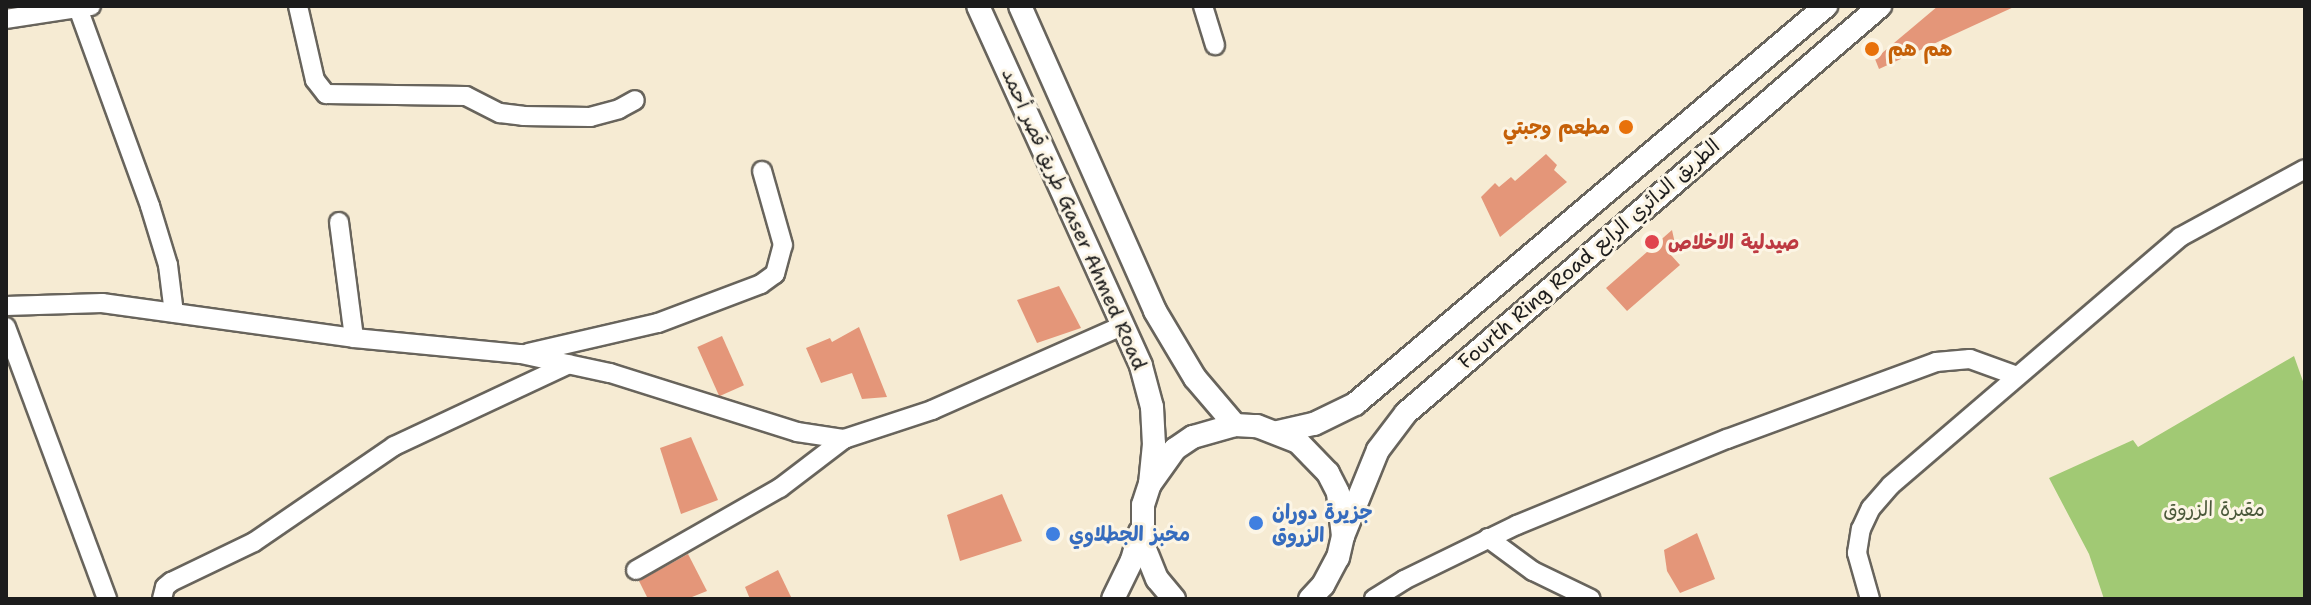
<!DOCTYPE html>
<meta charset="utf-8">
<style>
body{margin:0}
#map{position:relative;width:2311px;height:605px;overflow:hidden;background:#f6ebd3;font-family:"Shantell Sans","Playpen Sans Arabic",sans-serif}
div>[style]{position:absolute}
.green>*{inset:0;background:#a1c974}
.building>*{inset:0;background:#e49679;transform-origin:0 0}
.roads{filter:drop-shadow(2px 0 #68645c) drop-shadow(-2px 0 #68645c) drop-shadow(0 2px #68645c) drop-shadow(0 -2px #68645c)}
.minor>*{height:18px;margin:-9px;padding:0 9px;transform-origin:9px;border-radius:9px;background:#fff}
.major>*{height:22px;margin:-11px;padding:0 11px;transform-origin:11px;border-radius:11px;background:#fff}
.dots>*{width:22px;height:22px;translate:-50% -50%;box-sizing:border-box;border:4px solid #fcf5e5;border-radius:50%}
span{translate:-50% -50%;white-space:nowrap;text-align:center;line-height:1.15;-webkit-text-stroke:6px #fcf5e5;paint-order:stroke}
.food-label{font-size:20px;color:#c56008;font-weight:700}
.left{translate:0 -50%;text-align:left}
.right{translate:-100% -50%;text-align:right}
.street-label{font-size:20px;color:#1c1c1c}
.health-label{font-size:20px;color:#be3a42;font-weight:700}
.park-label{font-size:20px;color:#4b593b}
.shop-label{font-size:20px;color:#366cbe;font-weight:700}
.frame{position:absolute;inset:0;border:8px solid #1c1c1c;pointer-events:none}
</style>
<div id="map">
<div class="green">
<i style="clip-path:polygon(2294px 356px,2305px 387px,2305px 599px,2104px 599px,2089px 554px,2049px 478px,2133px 440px,2138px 447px)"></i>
</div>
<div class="building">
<i style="clip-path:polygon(1938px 6px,2016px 6px,1879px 69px,1875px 59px)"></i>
<i style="clip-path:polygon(1546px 154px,1557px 165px,1554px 170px,1567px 182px,1500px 237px,1481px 197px,1495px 183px,1499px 187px,1511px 177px,1515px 181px)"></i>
<i style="clip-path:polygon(1672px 230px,1676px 248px,1670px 254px,1680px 265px,1627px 311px,1606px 288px)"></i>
<i style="clip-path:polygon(1059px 286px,1081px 328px,1037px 343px,1017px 300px)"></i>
<i style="clip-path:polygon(859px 327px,887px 397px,862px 399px,852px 373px,821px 383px,806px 348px,830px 338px,832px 342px)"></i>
<i style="left:722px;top:336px;width:54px;height:27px;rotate:66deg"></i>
<i style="clip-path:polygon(691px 437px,718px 500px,681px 514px,660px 448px)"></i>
<i style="clip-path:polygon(1002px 494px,1022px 541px,960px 561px,947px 515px)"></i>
<i style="clip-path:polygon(1697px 533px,1715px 579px,1680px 593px,1667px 571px,1664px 550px)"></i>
<i style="clip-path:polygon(688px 554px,707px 591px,687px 599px,648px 599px,639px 581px)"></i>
<i style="clip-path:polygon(778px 570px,792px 599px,750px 599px,745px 587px)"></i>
</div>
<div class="roads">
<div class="minor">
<i style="left:298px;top:6px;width:76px;rotate:77.1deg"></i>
<i style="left:315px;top:80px;width:18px;rotate:52deg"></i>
<i style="left:326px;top:94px;width:140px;rotate:0.8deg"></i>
<i style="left:466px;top:96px;width:38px;rotate:27deg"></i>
<i style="left:500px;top:113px;width:23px;rotate:7deg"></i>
<i style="left:523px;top:116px;width:67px;rotate:0.9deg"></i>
<i style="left:590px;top:117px;width:30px;rotate:-15deg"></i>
<i style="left:619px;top:109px;width:18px;rotate:-29deg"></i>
<i style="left:1203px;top:6px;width:41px;rotate:72.9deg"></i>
<i style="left:78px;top:8px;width:211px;rotate:70deg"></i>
<i style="left:150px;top:206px;width:62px;rotate:73deg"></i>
<i style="left:168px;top:265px;width:48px;rotate:82.9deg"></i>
<i style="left:6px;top:19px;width:86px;rotate:-8.7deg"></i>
<i style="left:339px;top:222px;width:117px;rotate:82.6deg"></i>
<i style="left:6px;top:306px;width:96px;rotate:-1.8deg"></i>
<i style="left:102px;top:303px;width:254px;rotate:7.9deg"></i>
<i style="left:354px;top:338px;width:168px;rotate:5.5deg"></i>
<i style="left:521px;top:354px;width:91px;rotate:12.1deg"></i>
<i style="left:610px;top:373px;width:196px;rotate:17.5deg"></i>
<i style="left:797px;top:432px;width:48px;rotate:8.5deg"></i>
<i style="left:844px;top:439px;width:93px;rotate:-18.2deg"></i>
<i style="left:932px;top:410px;width:210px;rotate:-23.9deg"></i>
<i style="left:6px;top:327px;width:290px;rotate:69.6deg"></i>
<i style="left:528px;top:353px;width:133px;rotate:-13deg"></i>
<i style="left:658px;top:323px;width:110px;rotate:-20.7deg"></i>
<i style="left:761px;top:284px;width:17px;rotate:-36deg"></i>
<i style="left:775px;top:274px;width:30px;rotate:-75deg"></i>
<i style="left:783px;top:245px;width:77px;rotate:-105.8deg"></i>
<i style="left:1488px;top:538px;width:56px;rotate:36.3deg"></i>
<i style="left:1533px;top:571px;width:64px;rotate:25.8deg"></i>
<i style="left:636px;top:570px;width:166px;rotate:-29.7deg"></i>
<i style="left:780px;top:488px;width:81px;rotate:-37.4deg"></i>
<i style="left:162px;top:599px;width:12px;rotate:-76deg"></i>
<i style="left:165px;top:587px;width:8px;rotate:-40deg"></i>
<i style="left:171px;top:582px;width:92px;rotate:-25.7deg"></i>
<i style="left:254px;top:542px;width:170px;rotate:-34.4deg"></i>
<i style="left:394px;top:446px;width:193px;rotate:-25.1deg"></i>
<i style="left:1374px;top:599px;width:36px;rotate:-32deg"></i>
<i style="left:1404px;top:580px;width:126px;rotate:-26deg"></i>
<i style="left:1517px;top:525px;width:227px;rotate:-22.3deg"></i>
<i style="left:1727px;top:439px;width:223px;rotate:-20.2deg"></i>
<i style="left:1936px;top:362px;width:34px;rotate:-5deg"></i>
<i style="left:1970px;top:359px;width:50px;rotate:19.9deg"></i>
<i style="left:1870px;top:599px;width:48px;rotate:-105.8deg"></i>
<i style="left:1857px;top:553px;width:24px;rotate:-81deg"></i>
<i style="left:1861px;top:529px;width:23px;rotate:-65deg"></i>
<i style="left:1871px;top:508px;width:30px;rotate:-49deg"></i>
<i style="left:1891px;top:485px;width:381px;rotate:-40.6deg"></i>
<i style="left:2180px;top:237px;width:142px;rotate:-28.5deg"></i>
</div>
<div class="major">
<i style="left:978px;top:6px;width:395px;rotate:65.6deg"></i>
<i style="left:1141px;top:366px;width:42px;rotate:75deg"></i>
<i style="left:1152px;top:407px;width:37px;rotate:87deg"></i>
<i style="left:1154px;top:444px;width:40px;rotate:95.7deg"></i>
<i style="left:1020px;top:6px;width:334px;rotate:66.1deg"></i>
<i style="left:1155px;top:311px;width:78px;rotate:59.2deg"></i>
<i style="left:1195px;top:378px;width:62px;rotate:49.6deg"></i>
<i style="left:1278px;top:432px;width:37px;rotate:-13deg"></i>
<i style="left:1314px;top:424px;width:46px;rotate:-26deg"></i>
<i style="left:1355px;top:404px;width:617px;rotate:-40.2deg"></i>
<i style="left:1343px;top:536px;width:93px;rotate:-67.9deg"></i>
<i style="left:1378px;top:450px;width:46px;rotate:-52.9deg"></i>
<i style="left:1406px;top:413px;width:625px;rotate:-40.65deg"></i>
<i style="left:1113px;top:599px;width:43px;rotate:-64deg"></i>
<i style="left:1132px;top:560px;width:29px;rotate:-74deg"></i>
<i style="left:1174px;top:599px;width:26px;rotate:-130deg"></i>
<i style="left:1157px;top:579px;width:37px;rotate:-112deg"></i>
<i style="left:1143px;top:545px;width:40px;rotate:-90deg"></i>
<i style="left:1143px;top:505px;width:22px;rotate:-72deg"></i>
<i style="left:1150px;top:484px;width:43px;rotate:-54.5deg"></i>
<i style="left:1175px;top:449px;width:22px;rotate:-34deg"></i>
<i style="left:1193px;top:437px;width:44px;rotate:-15.9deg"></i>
<i style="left:1235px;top:425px;width:22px;rotate:3deg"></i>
<i style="left:1257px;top:426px;width:44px;rotate:21.3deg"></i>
<i style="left:1298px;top:442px;width:43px;rotate:45.9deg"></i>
<i style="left:1328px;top:473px;width:22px;rotate:63deg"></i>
<i style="left:1338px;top:493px;width:43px;rotate:83.4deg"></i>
<i style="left:1343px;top:536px;width:22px;rotate:103deg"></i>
<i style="left:1338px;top:557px;width:32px;rotate:118deg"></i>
<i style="left:1323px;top:585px;width:19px;rotate:133deg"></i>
</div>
</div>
<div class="dots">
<i style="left:1872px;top:49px;background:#e8710a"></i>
<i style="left:1626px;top:127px;background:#e8710a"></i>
<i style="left:1652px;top:242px;background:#e0444e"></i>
<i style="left:1256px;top:523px;background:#3f7fe0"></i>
<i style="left:1053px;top:534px;background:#3f7fe0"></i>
</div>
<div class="food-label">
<span class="left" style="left:1888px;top:49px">هم هم</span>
<span class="right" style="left:1610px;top:127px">مطعم وجبتي</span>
</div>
<div class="street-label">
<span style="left:1074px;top:219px;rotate:66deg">طريق قصر أحمد Gaser Ahmed Road</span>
<span style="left:1589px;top:254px;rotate:-41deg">Fourth Ring Road الطريق الدائري الرابع</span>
</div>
<div class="health-label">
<span class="left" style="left:1668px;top:242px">صيدلية الاخلاص</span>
</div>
<div class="park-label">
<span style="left:2214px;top:509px">مقبرة الزروق</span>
</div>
<div class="shop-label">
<span class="left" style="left:1272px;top:524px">جزيرة دوران<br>الزروق</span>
<span class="left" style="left:1069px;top:534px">مخبز الجطلاوي</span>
</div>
<div class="frame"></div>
</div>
